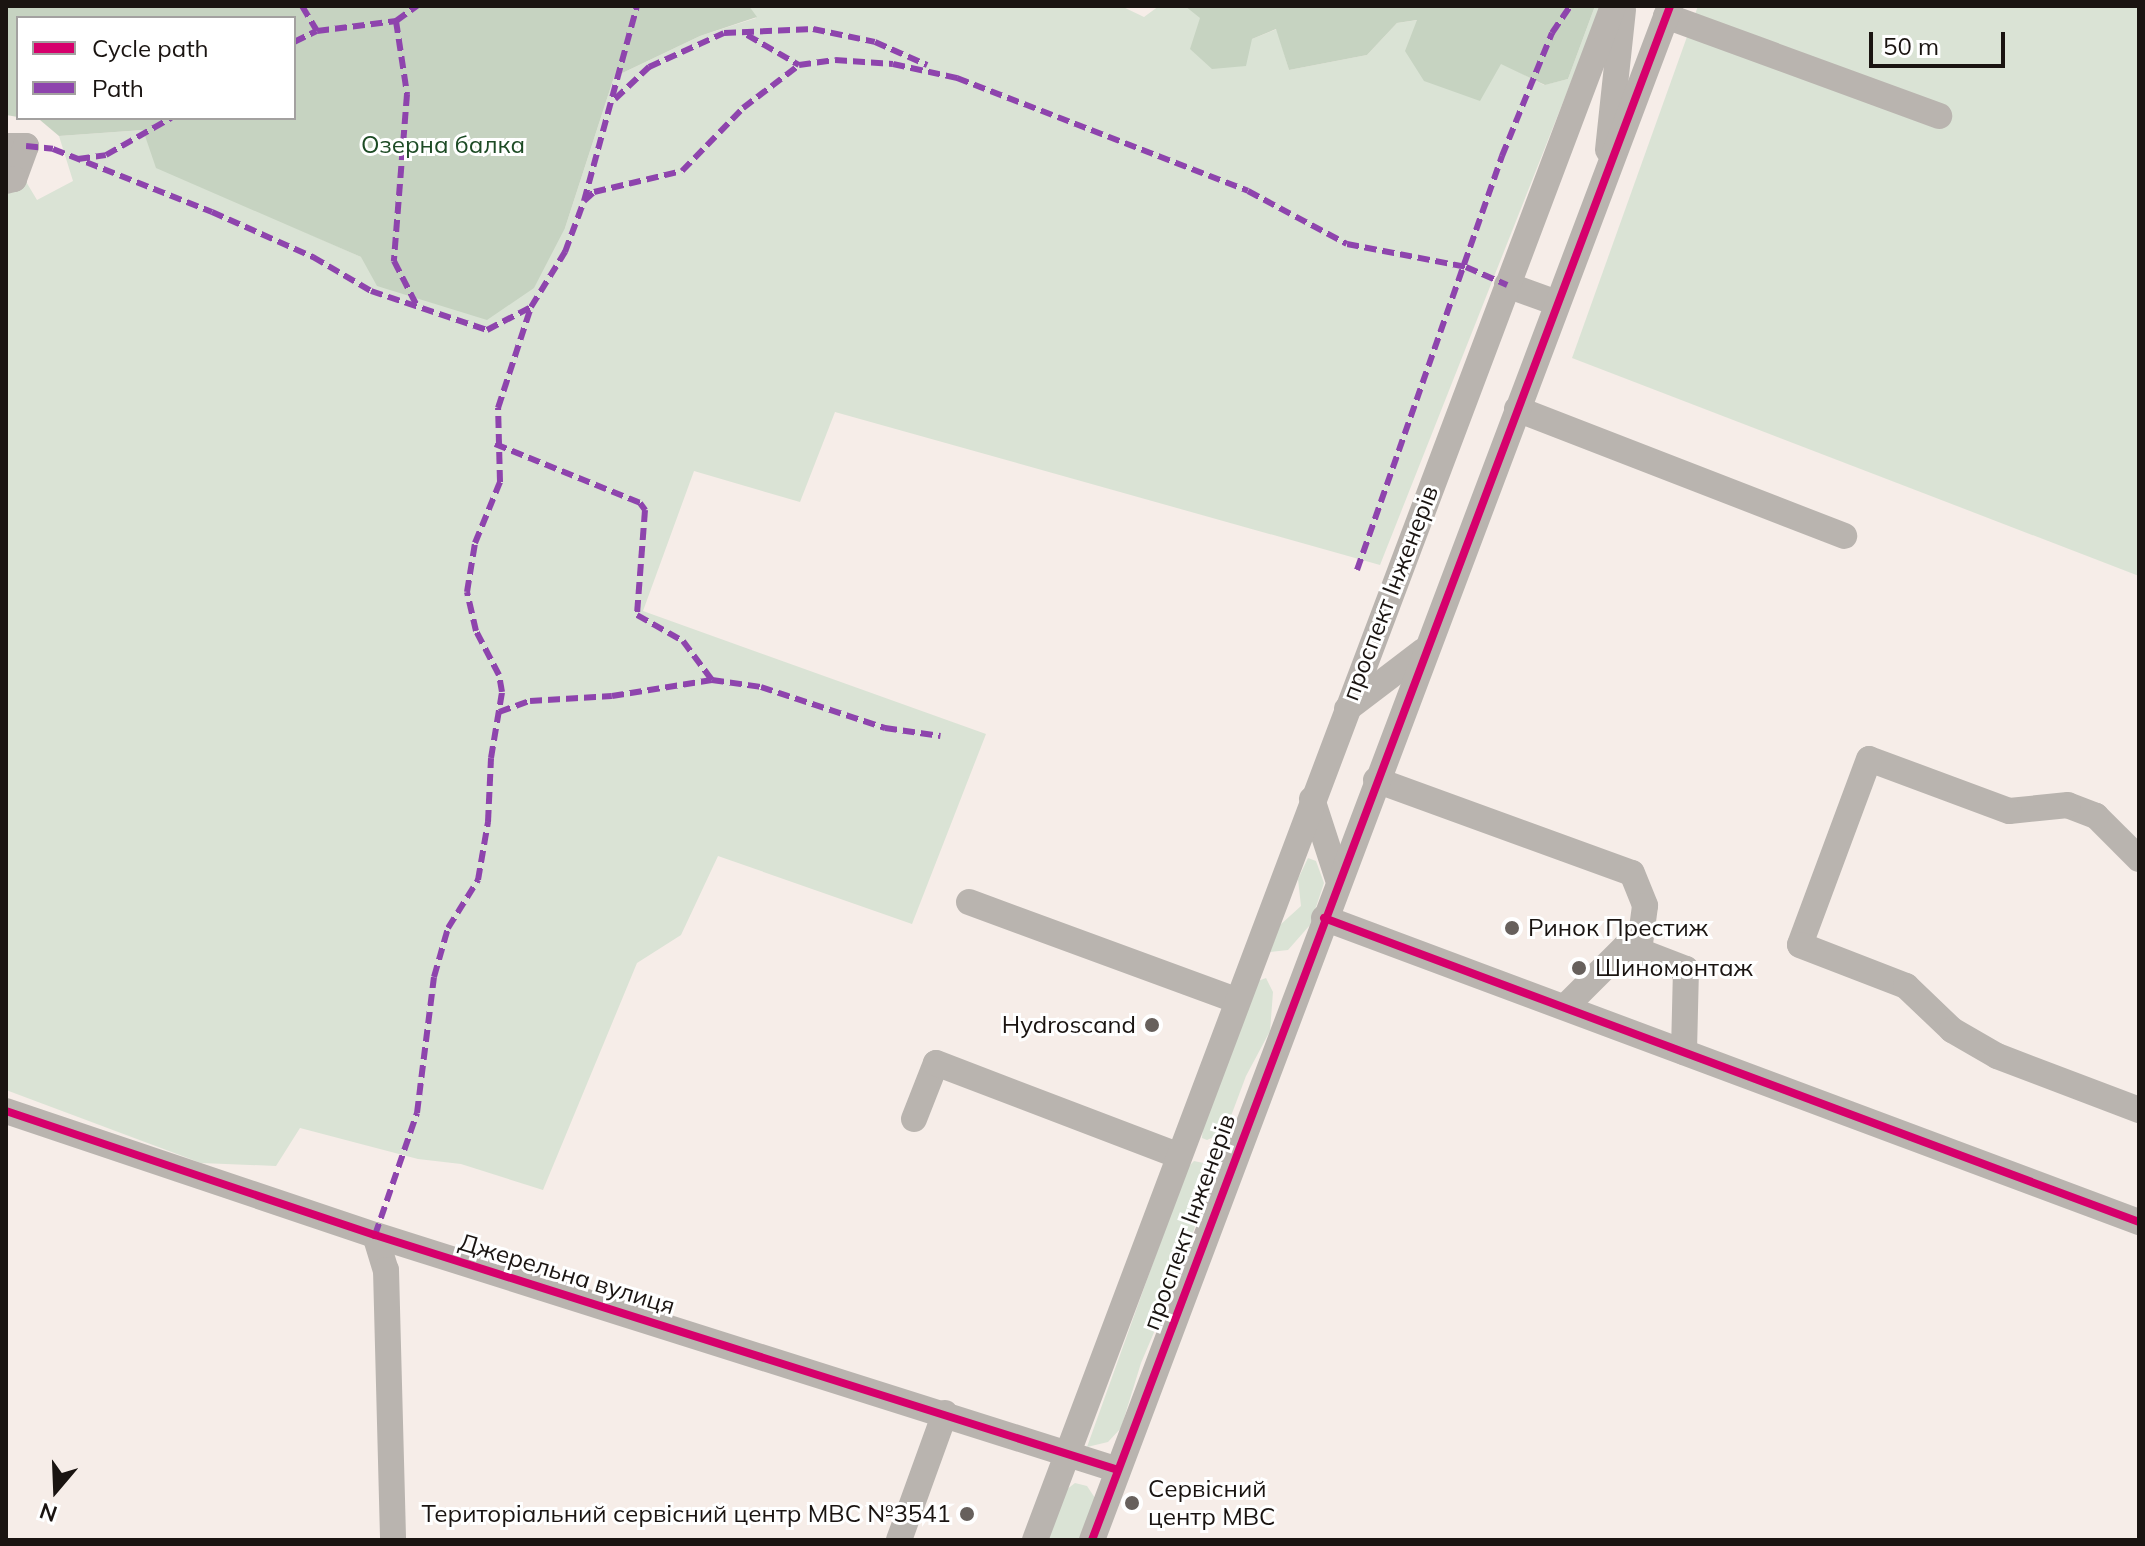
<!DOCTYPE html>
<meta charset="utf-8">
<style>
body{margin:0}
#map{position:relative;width:2145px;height:1546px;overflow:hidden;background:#f6ede8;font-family:Mulish,sans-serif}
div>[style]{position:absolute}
.green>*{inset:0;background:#dae3d5}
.forest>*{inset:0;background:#c6d3c1}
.minor>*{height:26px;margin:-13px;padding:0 13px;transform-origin:13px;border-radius:13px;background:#b9b4af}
.quiet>*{height:6px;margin-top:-3px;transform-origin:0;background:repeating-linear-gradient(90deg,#8e44ad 0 12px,transparent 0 18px)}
.cycleway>*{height:8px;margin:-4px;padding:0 4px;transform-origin:4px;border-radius:4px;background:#d6006c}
.dots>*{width:22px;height:22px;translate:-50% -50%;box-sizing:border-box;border:4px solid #fff;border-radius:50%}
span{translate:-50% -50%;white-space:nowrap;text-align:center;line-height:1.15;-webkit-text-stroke:6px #fff;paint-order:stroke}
.park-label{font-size:24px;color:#1d4b25}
.street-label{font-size:24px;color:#1a1411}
.poi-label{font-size:24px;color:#1a1411}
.left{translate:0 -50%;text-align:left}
.right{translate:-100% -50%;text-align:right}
.frame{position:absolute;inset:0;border:8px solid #1a1411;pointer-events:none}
.legend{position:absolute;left:16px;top:16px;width:280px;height:104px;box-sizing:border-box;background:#fff;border:2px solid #a3a1a0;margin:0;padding:10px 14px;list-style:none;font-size:24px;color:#1a1411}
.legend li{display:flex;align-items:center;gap:16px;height:40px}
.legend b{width:40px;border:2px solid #a3a1a0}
.north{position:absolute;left:16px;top:1450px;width:80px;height:80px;-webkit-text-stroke:6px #fff;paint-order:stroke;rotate:199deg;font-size:22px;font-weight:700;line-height:32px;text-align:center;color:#1a1411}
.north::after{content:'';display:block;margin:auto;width:28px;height:36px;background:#1a1411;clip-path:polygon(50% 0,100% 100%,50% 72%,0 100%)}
.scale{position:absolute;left:1869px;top:32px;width:136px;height:36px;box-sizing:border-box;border:4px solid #1a1411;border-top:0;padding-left:10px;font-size:24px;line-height:28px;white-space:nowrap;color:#1a1411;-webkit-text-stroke:6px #fff;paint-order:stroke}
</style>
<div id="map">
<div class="green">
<i style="clip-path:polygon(749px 6px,1121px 6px,1144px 17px,1159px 6px,1185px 6px,1252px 39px,1277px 29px,1289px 70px,1367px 55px,1397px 23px,1418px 20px,1544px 85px,1568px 79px,1595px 6px,1601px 6px,1380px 565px,835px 412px,800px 502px,694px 471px,643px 611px,986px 734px,912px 924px,718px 856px,681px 935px,637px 963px,543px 1190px,461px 1164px,418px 1159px,300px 1128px,276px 1166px,201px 1163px,6px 1090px,6px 186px,25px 180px,37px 200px,73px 181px,59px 136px,143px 130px,287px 224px,361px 257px,565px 228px,614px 77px,700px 36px,756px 18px)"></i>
<i style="clip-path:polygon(1698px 6px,2139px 6px,2139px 576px,1572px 358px)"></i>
<i style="clip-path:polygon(1308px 858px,1316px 861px,1324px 883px,1310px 925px,1288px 950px,1270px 952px,1280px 925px,1301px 906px,1298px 879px)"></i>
<i style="clip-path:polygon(1266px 978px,1273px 992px,1270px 1031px,1246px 1076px,1225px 1132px,1207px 1140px,1202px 1138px,1203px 1126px,1258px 981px)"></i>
<i style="clip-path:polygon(1194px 1161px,1208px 1164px,1212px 1175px,1181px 1269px,1141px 1363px,1121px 1428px,1108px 1442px,1087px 1447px,1187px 1168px)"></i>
<i style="clip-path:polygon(1075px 1483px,1087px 1486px,1095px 1498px,1081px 1540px,1048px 1540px,1066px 1490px)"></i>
</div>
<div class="forest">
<i style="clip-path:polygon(6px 6px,749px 6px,757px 17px,700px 36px,614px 77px,565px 228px,534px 288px,487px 320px,377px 286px,361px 257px,156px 168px,143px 130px,59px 136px,40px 120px,28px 118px,294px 118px,294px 18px,18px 18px,18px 117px,6px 115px)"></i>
<i style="clip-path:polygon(1185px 6px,1595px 6px,1568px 79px,1545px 85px,1501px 64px,1480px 101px,1424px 81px,1405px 51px,1417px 20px,1397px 23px,1367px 55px,1289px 70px,1276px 29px,1252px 39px,1246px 66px,1212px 69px,1190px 49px,1200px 18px)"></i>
</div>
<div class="minor">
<i style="left:1666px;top:16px;width:291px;rotate:20.1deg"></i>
<i style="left:6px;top:146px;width:20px"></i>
<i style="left:26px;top:146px;width:35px;rotate:110deg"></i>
<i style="left:14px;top:179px;width:8px;rotate:166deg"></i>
<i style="left:1608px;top:150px;width:141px;rotate:-83.9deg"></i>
<i style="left:1507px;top:285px;width:53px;rotate:19.8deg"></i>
<i style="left:1517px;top:409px;width:351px;rotate:21.2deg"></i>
<i style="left:1347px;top:709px;width:96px;rotate:-37.3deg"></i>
<i style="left:1376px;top:780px;width:272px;rotate:20deg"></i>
<i style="left:1632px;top:873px;width:35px;rotate:68deg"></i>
<i style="left:1645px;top:906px;width:45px;rotate:97.6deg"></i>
<i style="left:1312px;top:799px;width:84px;rotate:72deg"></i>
<i style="left:2139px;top:859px;width:61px;rotate:-135deg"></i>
<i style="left:2096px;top:816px;width:30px;rotate:-159deg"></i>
<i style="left:2068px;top:805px;width:59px;rotate:174.2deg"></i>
<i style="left:2009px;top:811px;width:149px;rotate:-159.6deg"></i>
<i style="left:1869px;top:759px;width:198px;rotate:110.4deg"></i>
<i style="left:1800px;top:945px;width:114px;rotate:21.1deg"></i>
<i style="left:1906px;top:986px;width:64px;rotate:43.7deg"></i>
<i style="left:1952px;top:1030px;width:52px;rotate:30deg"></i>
<i style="left:1997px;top:1056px;width:152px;rotate:20.8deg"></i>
<i style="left:969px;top:902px;width:284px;rotate:20.2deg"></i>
<i style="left:1324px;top:918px;width:870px;rotate:20.46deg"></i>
<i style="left:1565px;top:1007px;width:86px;rotate:-45deg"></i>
<i style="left:1626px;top:946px;width:14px;rotate:21deg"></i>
<i style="left:1639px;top:951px;width:50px;rotate:21deg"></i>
<i style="left:1686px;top:969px;width:83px;rotate:91.4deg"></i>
<i style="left:6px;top:1111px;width:389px;rotate:18.6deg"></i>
<i style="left:375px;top:1235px;width:779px;rotate:17.55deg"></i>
<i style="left:914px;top:1119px;width:60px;rotate:-68.6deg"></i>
<i style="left:936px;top:1063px;width:260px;rotate:20.9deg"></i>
<i style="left:375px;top:1235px;width:37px;rotate:73deg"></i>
<i style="left:386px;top:1270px;width:270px;rotate:88.5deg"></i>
<i style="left:899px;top:1540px;width:135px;rotate:-70.1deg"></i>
<i style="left:1035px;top:1540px;width:1639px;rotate:-69.35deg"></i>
<i style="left:1092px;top:1540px;width:1639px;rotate:-69.35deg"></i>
</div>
<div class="quiet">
<i style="left:302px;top:6px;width:29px;rotate:59deg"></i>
<i style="left:396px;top:21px;width:74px;rotate:81.4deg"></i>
<i style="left:407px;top:94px;width:168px;rotate:94.5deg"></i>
<i style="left:394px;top:261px;width:51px;rotate:62.9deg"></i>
<i style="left:747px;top:35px;width:60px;rotate:30deg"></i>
<i style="left:294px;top:42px;width:25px;rotate:-26deg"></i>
<i style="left:317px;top:31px;width:80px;rotate:-7.2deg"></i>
<i style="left:396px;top:21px;width:26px;rotate:-36deg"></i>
<i style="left:615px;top:99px;width:47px;rotate:-43.3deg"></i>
<i style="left:649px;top:67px;width:82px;rotate:-24.4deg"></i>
<i style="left:724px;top:33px;width:89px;rotate:-2.6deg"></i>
<i style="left:813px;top:29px;width:63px;rotate:11.8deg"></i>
<i style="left:875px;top:42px;width:57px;rotate:23.9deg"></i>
<i style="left:26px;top:146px;width:27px;rotate:6deg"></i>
<i style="left:53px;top:149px;width:171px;rotate:21.6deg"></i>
<i style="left:212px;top:212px;width:111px;rotate:24deg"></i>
<i style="left:313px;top:257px;width:67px;rotate:30.4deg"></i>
<i style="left:371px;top:291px;width:122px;rotate:18.6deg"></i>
<i style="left:487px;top:330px;width:50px;rotate:-27.6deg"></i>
<i style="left:78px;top:159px;width:28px;rotate:-8deg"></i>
<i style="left:106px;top:155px;width:75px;rotate:-29.6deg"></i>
<i style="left:584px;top:201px;width:202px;rotate:-74.8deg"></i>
<i style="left:495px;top:444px;width:157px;rotate:22.1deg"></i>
<i style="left:640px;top:503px;width:9px;rotate:54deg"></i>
<i style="left:645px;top:510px;width:105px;rotate:94.4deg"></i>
<i style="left:637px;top:615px;width:53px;rotate:29.5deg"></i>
<i style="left:683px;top:641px;width:49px;rotate:53.4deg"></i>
<i style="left:1357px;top:570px;width:439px;rotate:-70.7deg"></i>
<i style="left:1502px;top:156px;width:133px;rotate:-67.9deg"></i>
<i style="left:1552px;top:33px;width:32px;rotate:-56deg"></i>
<i style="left:499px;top:712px;width:33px;rotate:-20deg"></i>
<i style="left:530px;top:701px;width:82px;rotate:-3.5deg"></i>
<i style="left:612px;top:696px;width:101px;rotate:-9.1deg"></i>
<i style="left:712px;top:680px;width:49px;rotate:8.1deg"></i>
<i style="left:761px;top:687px;width:131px;rotate:18.3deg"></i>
<i style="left:885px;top:728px;width:56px;rotate:8.3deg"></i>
<i style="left:375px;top:1235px;width:129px;rotate:-71deg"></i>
<i style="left:417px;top:1113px;width:137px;rotate:-82.9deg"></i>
<i style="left:434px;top:977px;width:51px;rotate:-74.1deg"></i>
<i style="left:448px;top:928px;width:57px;rotate:-58deg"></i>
<i style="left:478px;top:880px;width:59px;rotate:-80.2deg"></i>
<i style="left:488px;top:822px;width:64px;rotate:-87.3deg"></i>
<i style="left:491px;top:758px;width:67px;rotate:-80.5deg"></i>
<i style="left:502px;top:692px;width:17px;rotate:-100deg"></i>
<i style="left:499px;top:675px;width:50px;rotate:-117.6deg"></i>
<i style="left:476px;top:631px;width:40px;rotate:-103deg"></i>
<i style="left:467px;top:592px;width:50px;rotate:-80.7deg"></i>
<i style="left:475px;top:543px;width:66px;rotate:-67.7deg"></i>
<i style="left:500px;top:482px;width:74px;rotate:-91.5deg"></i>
<i style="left:498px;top:408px;width:106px;rotate:-71.9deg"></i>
<i style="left:531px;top:307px;width:65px;rotate:-58.3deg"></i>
<i style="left:565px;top:252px;width:54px;rotate:-69.6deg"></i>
<i style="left:584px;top:201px;width:13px;rotate:-42deg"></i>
<i style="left:594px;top:192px;width:90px;rotate:-13.4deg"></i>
<i style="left:682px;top:171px;width:88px;rotate:-45.9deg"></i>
<i style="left:743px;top:108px;width:71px;rotate:-37.5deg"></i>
<i style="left:799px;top:65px;width:36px;rotate:-8deg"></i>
<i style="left:835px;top:60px;width:58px;rotate:3.9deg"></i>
<i style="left:893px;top:64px;width:66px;rotate:12.3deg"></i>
<i style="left:957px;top:78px;width:312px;rotate:21.2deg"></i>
<i style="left:1248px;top:191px;width:112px;rotate:28.2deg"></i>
<i style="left:1347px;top:244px;width:121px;rotate:10.9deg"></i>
<i style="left:1466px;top:267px;width:45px;rotate:23.7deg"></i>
</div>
<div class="cycleway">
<i style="left:1324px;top:918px;width:870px;rotate:20.46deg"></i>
<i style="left:6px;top:1111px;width:389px;rotate:18.6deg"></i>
<i style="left:375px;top:1235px;width:779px;rotate:17.55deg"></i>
<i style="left:1092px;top:1540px;width:1639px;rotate:-69.35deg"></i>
</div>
<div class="dots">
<i style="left:1512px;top:928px;background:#67605c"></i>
<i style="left:1579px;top:968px;background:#67605c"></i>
<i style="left:1152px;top:1025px;background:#67605c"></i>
<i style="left:1132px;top:1503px;background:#67605c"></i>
<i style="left:967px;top:1514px;background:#67605c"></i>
</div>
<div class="park-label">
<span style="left:443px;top:145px">Озерна балка</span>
</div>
<div class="street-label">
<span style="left:1390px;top:593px;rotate:-69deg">проспект Інженерів</span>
<span style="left:1189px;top:1222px;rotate:-70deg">проспект Інженерів</span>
<span style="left:567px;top:1274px;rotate:17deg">Джерельна вулиця</span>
</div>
<div class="poi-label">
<span class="left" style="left:1528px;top:928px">Ринок Престиж</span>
<span class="left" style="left:1595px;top:968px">Шиномонтаж</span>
<span class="right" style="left:1136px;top:1025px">Hydroscand</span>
<span class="left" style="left:1148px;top:1503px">Сервісний<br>центр МВС</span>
<span class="right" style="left:951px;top:1514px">Територіальний сервісний центр МВС №3541</span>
</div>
<div class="frame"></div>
<ul class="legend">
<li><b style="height:10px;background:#d6006c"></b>Cycle path</li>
<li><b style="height:10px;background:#8e44ad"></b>Path</li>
</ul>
<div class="north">N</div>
<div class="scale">50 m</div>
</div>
